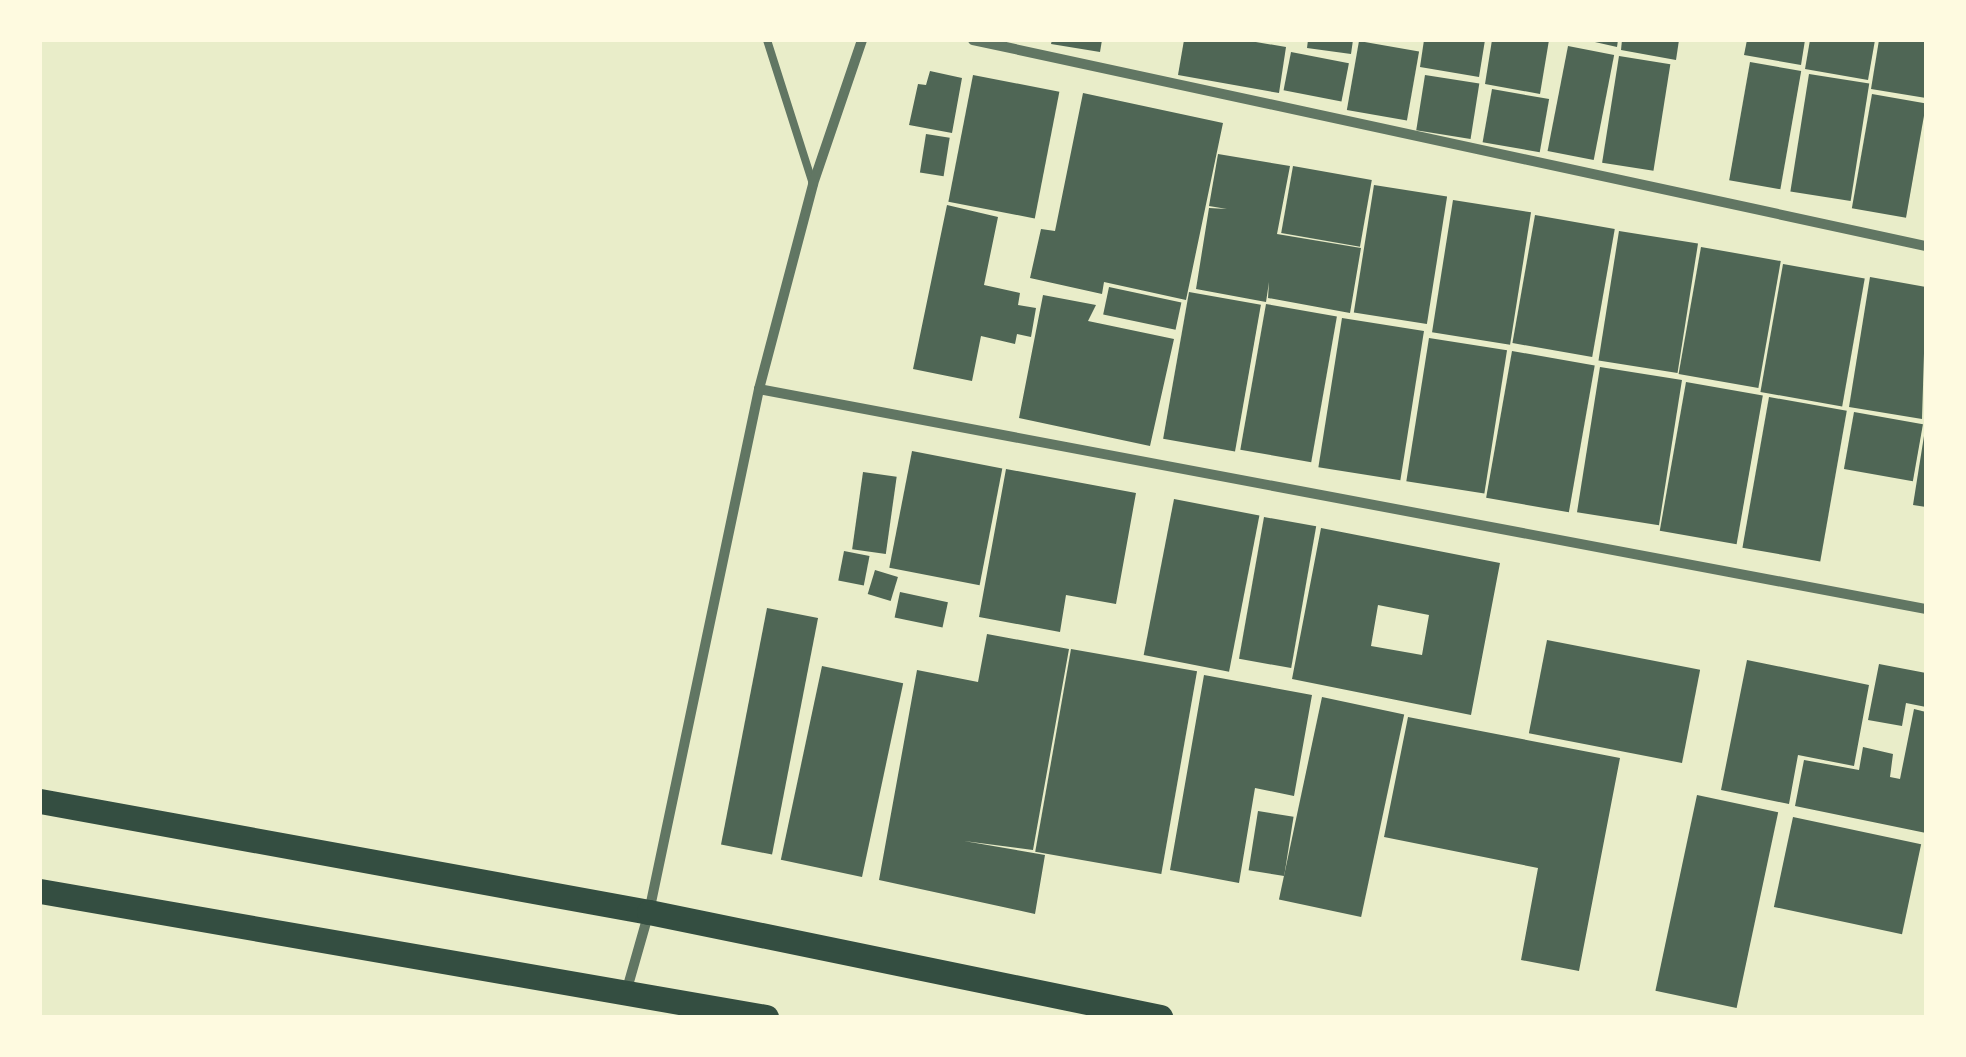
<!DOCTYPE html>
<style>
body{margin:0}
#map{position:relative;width:1966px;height:1057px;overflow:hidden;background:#e9edc9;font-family:Raleway,sans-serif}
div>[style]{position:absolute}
.building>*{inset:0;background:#4f6655;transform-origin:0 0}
.service>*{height:8px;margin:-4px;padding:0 4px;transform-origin:4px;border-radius:4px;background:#617663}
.minor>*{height:10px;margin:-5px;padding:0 5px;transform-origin:5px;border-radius:5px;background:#617663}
.primary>*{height:25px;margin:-12.5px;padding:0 12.5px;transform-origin:12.5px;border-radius:12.5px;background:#344e41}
span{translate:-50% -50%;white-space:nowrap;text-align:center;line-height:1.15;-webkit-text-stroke:10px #fefae0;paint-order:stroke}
.frame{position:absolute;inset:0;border:42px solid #fefae0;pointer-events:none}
</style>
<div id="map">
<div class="building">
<i style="clip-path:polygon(1052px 40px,1102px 40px,1100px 52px,1051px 44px)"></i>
<i style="clip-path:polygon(1184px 40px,1244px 40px,1286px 47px,1279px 93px,1178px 75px)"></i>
<i style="clip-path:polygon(1308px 40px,1353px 40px,1351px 54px,1307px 48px)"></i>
<i style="clip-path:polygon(1424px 40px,1485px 40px,1479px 77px,1420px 67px)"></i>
<i style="clip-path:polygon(1492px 40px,1549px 40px,1540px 94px,1485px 84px)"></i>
<i style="clip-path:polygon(1586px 40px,1618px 40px,1617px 47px)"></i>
<i style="clip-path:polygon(1622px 40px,1679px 40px,1676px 60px,1621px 50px)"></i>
<i style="clip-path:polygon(1747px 40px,1805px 40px,1801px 65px,1744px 55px)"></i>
<i style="clip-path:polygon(1810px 40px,1875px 40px,1868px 80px,1805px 69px)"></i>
<i style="clip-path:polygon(1879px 40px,1926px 40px,1926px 98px,1871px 89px)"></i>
<i style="left:1359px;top:41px;width:61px;height:70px;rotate:10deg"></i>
<i style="left:1568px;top:46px;width:47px;height:107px;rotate:11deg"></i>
<i style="left:1291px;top:52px;width:59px;height:39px;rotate:11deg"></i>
<i style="left:1619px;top:56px;width:52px;height:108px;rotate:9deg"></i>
<i style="left:1750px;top:62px;width:52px;height:120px;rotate:10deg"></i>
<i style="clip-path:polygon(930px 71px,962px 78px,952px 133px,909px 125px,918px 84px,926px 85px)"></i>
<i style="left:1809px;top:74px;width:61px;height:119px;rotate:9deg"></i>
<i style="left:973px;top:75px;width:88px;height:129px;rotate:11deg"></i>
<i style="left:1425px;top:75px;width:55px;height:56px;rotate:9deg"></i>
<i style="left:1492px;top:89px;width:58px;height:54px;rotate:10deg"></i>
<i style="clip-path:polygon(1083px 93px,1223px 123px,1186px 300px,1104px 282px,1102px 294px,1030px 278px,1041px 229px,1055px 231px)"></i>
<i style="left:1872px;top:94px;width:55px;height:116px;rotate:10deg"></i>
<i style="left:926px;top:134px;width:24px;height:39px;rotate:9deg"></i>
<i style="clip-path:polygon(1218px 154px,1290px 166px,1277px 234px,1361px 248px,1350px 313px,1268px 298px,1269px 282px,1266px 302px,1196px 289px,1209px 208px,1227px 209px,1209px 206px)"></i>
<i style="left:1293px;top:166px;width:80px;height:68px;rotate:10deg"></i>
<i style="left:1374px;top:185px;width:74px;height:129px;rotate:9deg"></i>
<i style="left:1453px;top:200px;width:79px;height:134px;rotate:9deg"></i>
<i style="clip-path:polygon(947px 205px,998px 217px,984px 285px,1020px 293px,1018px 305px,1036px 308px,1031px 337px,1017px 334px,1015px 344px,981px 336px,972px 381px,913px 369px)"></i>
<i style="left:1535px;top:215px;width:81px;height:130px;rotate:10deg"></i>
<i style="left:1619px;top:231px;width:80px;height:131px;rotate:9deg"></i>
<i style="left:1701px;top:247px;width:81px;height:129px;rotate:10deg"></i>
<i style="left:1783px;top:264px;width:83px;height:130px;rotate:10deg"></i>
<i style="clip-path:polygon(1870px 277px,1926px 287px,1922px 419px,1849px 407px)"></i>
<i style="left:1109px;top:287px;width:74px;height:28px;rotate:12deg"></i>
<i style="left:1189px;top:292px;width:73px;height:149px;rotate:10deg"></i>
<i style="clip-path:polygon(1043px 295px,1096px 305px,1088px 321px,1174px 339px,1150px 446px,1019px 418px)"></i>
<i style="left:1266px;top:304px;width:72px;height:148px;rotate:10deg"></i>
<i style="left:1342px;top:318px;width:83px;height:151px;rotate:9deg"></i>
<i style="left:1429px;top:338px;width:79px;height:145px;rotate:9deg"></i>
<i style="left:1512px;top:351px;width:84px;height:149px;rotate:10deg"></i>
<i style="left:1600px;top:367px;width:83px;height:147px;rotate:9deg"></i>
<i style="left:1686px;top:382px;width:78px;height:151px;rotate:10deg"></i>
<i style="left:1769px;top:397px;width:79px;height:153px;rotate:10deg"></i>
<i style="left:1854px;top:412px;width:70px;height:58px;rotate:10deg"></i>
<i style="clip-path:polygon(1924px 436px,1926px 436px,1926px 507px,1913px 505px)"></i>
<i style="left:912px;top:451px;width:92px;height:119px;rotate:11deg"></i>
<i style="clip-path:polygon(1006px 469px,1136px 493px,1116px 604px,1066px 595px,1060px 632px,979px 617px)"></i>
<i style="left:863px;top:472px;width:34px;height:78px;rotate:8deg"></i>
<i style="left:1174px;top:499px;width:87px;height:159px;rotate:11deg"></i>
<i style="left:1264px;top:517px;width:53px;height:144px;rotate:10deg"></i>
<i style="clip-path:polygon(evenodd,1321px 528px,1500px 563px,1471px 715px,1292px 679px,1321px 528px,1378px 605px,1429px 615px,1422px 655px,1371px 646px,1378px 605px)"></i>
<i style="left:844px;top:551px;width:26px;height:30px;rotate:11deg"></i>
<i style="left:875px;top:570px;width:24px;height:25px;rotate:17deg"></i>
<i style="left:900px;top:592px;width:49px;height:26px;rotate:12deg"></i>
<i style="left:767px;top:608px;width:52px;height:241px;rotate:11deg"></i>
<i style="clip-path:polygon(987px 634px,1069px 649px,1033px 850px,964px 841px,1045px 855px,1035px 914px,879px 880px,917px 670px,978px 682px)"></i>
<i style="left:1547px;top:640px;width:156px;height:95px;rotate:11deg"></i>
<i style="left:1071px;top:649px;width:128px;height:206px;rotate:10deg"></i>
<i style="clip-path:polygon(1747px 660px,1869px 685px,1854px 766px,1798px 755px,1789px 804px,1721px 790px)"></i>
<i style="clip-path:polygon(1879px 664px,1926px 673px,1926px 707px,1906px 703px,1902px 726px,1868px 720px)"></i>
<i style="left:822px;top:666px;width:83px;height:198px;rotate:12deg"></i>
<i style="clip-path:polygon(1204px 675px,1312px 695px,1294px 796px,1255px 788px,1239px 883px,1170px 870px)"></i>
<i style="left:1322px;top:697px;width:84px;height:207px;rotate:12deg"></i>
<i style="clip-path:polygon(1914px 709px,1926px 712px,1926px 833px,1795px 806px,1804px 760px,1859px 770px,1863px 747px,1893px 754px,1890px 777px,1900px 779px)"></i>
<i style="clip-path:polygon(1408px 717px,1620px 758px,1579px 971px,1521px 960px,1538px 868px,1384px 837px)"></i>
<i style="left:1697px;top:795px;width:83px;height:200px;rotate:12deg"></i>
<i style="left:1258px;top:811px;width:36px;height:60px;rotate:9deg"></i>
<i style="left:1793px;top:817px;width:131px;height:92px;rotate:12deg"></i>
</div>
<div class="service">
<i style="left:767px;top:40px;width:151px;rotate:72.3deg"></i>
</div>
<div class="minor">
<i style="left:973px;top:40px;width:975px;rotate:12.2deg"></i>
<i style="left:759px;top:389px;width:1188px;rotate:10.68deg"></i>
<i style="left:627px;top:989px;width:80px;rotate:-74.1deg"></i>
<i style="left:649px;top:912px;width:534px;rotate:-78.12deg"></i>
<i style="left:759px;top:389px;width:212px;rotate:-75.2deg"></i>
<i style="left:813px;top:184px;width:152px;rotate:-71.2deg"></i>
</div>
<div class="primary">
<i style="left:40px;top:801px;width:619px;rotate:10.33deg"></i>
<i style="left:649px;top:912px;width:522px;rotate:11.61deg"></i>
<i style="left:40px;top:891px;width:737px;rotate:9.85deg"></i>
</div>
<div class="frame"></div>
</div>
